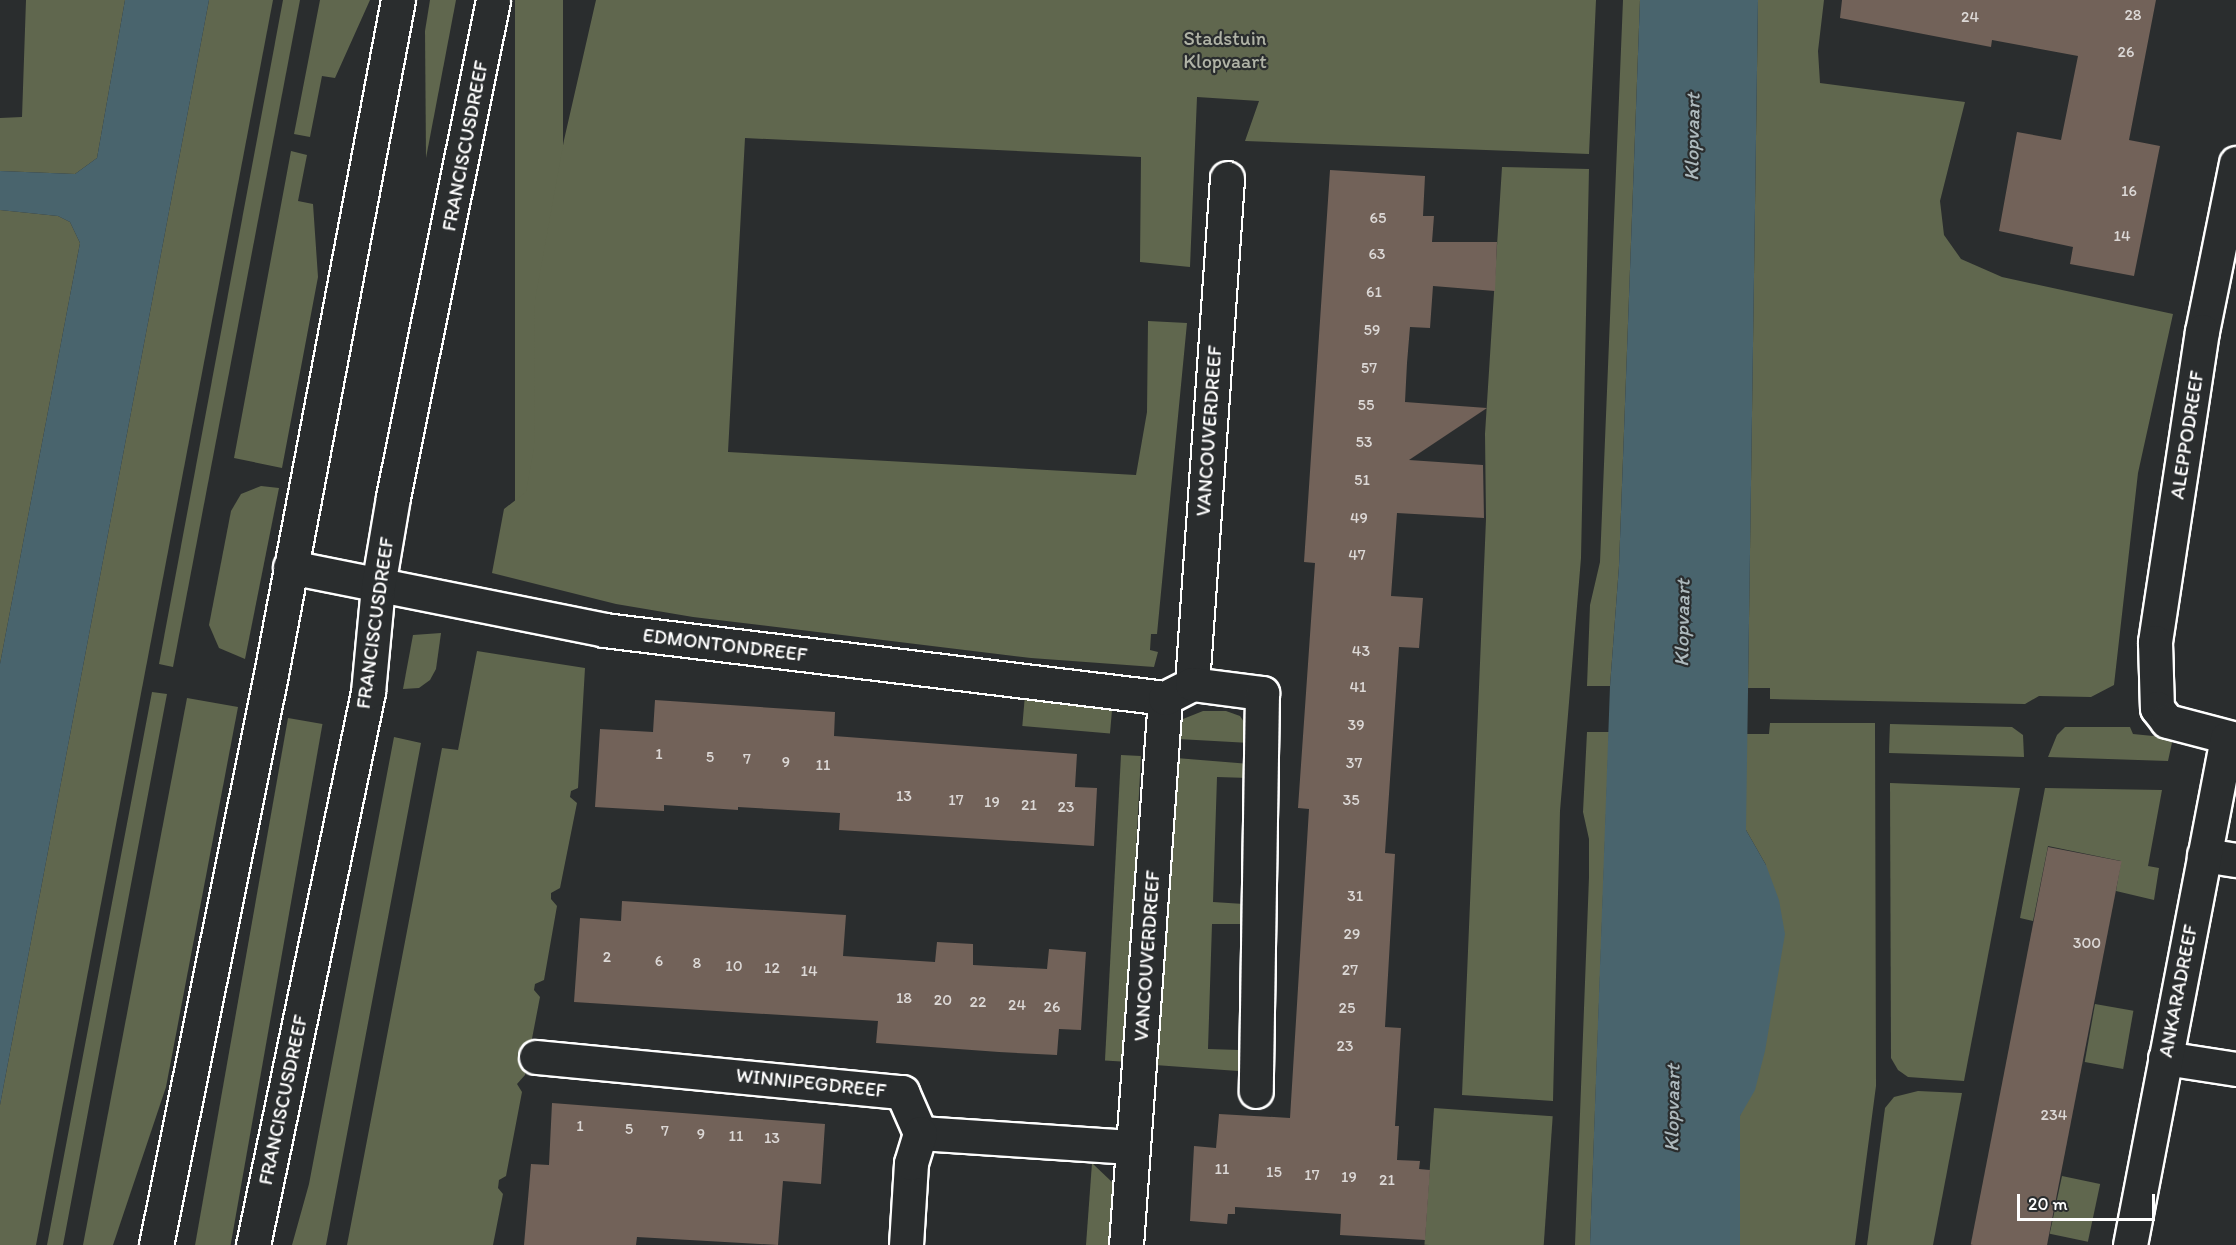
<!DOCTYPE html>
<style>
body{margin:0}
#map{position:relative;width:2236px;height:1245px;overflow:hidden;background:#2a2d2e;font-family:Itim,sans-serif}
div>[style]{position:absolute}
.green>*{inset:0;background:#60674e;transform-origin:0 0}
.water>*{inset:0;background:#49646d}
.building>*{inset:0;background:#726259;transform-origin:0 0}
.roads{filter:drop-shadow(2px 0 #fff) drop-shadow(-2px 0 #fff) drop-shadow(0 2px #fff) drop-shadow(0 -2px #fff)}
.street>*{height:33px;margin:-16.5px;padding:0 16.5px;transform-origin:16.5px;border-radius:16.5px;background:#2a2d2e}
.secondary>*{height:33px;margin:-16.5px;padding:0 16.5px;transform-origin:16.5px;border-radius:16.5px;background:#2a2d2e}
span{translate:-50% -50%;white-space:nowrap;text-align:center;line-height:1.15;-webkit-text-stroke:4.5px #2a2d2e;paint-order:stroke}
.number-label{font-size:16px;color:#dcd8d6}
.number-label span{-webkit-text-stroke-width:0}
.park-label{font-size:20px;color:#b0b3a6}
.street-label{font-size:20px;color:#fff}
.water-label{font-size:21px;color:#adb9bd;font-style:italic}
.scale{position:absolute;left:2017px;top:1194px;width:138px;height:27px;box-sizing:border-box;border:3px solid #fff;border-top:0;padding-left:8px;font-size:18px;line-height:21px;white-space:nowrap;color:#fff;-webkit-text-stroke:4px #2a2d2e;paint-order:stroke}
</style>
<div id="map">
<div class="green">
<i style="clip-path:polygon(26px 0,125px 0,97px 158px,75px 174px,0 171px,0 118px,22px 117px)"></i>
<i style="clip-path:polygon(209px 0,273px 0,36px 1245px,0 1245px,0 1105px)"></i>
<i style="clip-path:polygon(283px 0,300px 0,173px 667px,159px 664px)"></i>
<i style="clip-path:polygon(320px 0,370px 0,335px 78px,322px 76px,310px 137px,294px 134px)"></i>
<i style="clip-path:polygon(430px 0,456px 0,426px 158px,425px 31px)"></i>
<i style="left:515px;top:0;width:48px;height:501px"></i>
<i style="clip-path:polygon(596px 0,1596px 0,1589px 154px,1245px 141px,1259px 101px,1197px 97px,1190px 267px,1140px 262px,1141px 157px,745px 138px,728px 452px,1136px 475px,1147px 412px,1148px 321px,1187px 323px,1157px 634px,1151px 634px,1150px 650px,1158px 652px,1154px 667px,1031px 658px,693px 617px,616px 604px,492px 573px,504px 509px,526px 492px,534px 448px,535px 300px,564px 140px)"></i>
<i style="clip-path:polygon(1623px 0,1640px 0,1619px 566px,1610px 686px,1587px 686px,1590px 605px,1600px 562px)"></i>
<i style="clip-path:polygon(1758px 0,1824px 0,1818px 51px,1820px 83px,1965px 102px,1940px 201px,1944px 235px,1961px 259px,2002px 277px,2173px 314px,2138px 473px,2114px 685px,2091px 697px,2039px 696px,2025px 704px,1770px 699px,1770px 688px,1748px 688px)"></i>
<i style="clip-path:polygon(291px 151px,307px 155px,298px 201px,313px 204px,318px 277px,282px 468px,234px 458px)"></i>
<i style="clip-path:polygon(1502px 167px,1589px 169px,1581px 558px,1560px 811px,1553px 1101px,1462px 1095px,1486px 519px,1485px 434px)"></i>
<i style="clip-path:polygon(0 210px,58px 216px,70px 222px,80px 243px,0 664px)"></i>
<i style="clip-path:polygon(261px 486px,279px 488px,245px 659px,219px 648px,209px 625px,231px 511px,241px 494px)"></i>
<i style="clip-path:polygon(441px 633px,436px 669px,430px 680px,419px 688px,403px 689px,413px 635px)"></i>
<i style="clip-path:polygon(477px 651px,585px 668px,578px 788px,571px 791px,570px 797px,577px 803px,560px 888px,551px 893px,551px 899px,557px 906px,544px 980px,535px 984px,534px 990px,540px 997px,525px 1075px,517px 1084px,522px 1092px,506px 1176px,499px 1180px,498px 1188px,503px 1194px,493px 1245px,347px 1245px,442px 748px,458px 750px)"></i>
<i style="clip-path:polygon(152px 692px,167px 694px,101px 1043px,63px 1245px,47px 1245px)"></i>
<i style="left:1025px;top:695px;width:88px;height:31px;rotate:5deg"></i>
<i style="clip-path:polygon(187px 698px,238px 707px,166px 1087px,113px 1245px,83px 1245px)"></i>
<i style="clip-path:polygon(1203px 711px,1226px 711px,1240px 716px,1248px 728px,1250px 743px,1178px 739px,1183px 719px)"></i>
<i style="left:288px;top:718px;width:35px;height:536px;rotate:10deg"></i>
<i style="clip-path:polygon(1770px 723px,1875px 723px,1876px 1086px,1855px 1245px,1740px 1245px,1740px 1116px,1766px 865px,1746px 830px,1746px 734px,1769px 734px)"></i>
<i style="clip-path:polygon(1890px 724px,2012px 727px,2023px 735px,2024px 757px,1889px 753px)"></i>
<i style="clip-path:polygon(2065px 727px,2130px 727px,2133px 734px,2173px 738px,2168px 761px,2048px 757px,2057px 735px)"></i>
<i style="clip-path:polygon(1587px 732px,1609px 732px,1590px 1245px,1575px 1245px,1589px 877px,1589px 839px,1583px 812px)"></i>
<i style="clip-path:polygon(394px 737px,421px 743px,326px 1245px,292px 1245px,309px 1184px)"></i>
<i style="left:1121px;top:755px;width:20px;height:306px;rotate:3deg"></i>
<i style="clip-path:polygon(1176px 758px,1250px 764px,1249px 778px,1217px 777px,1213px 902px,1244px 904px,1244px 924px,1212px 924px,1208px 1049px,1239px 1050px,1238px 1071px,1155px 1065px)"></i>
<i style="clip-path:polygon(1890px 783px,2020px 788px,1964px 1081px,1908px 1077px,1898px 1070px,1891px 1058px)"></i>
<i style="clip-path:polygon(2045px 788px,2162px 790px,2148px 866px,2159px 868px,2154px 900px,2116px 891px,2121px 861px,2048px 846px,2033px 921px,2020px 918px)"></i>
<i style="left:2095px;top:1004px;width:39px;height:59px;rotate:10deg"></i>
<i style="clip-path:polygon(1918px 1091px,1962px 1093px,1933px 1245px,1867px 1245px,1885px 1108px,1894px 1097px)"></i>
<i style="left:1434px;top:1108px;width:119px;height:137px;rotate:4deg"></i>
<i style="clip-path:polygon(1092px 1163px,1113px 1183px,1109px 1245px,1086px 1245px)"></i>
<i style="left:2062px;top:1176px;width:39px;height:59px;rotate:12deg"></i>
</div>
<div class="water">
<i style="clip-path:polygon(125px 0,209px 0,0 1105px,0 664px,80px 243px,70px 222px,58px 216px,0 210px,0 171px,75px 174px,97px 158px)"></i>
<i style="clip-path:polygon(1640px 0,1758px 0,1746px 830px,1766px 865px,1779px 900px,1785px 934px,1765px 1051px,1755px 1090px,1740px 1116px,1740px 1245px,1590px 1245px,1610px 686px,1619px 566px)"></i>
</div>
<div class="building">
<i style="clip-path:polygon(1842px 0,2156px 0,2129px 140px,2160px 146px,2134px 276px,2070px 264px,2073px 247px,1999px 231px,2017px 132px,2061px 140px,2078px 56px,1992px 40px,1991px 47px,1840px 18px)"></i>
<i style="clip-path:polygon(1330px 170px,1425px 176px,1423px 216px,1434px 216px,1432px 242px,1497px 242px,1495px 291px,1433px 286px,1430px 328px,1410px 327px,1407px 363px,1405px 402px,1487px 408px,1409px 460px,1483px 465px,1484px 518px,1397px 513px,1391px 596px,1423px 598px,1419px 648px,1399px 647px,1385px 853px,1395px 854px,1385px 1027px,1401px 1028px,1395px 1126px,1399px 1126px,1397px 1160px,1420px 1161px,1419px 1169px,1430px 1170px,1425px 1240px,1340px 1235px,1341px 1214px,1235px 1207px,1235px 1214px,1228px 1214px,1227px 1224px,1190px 1221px,1194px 1146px,1216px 1148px,1219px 1114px,1290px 1118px,1309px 809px,1298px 808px,1315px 563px,1304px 562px)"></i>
<i style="clip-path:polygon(655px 700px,835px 712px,834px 736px,1077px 754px,1075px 787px,1097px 788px,1094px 846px,839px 830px,840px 813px,738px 807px,738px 810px,664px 805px,664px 811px,595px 807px,600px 729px,653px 732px)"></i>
<i style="left:2048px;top:847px;width:75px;height:405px;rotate:11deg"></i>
<i style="clip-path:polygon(622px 901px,846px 915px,843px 956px,935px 962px,937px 942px,973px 944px,973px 965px,1047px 969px,1049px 949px,1086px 952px,1081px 1030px,1059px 1029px,1057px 1055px,999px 1052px,876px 1043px,878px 1021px,574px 1002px,580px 918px,621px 921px)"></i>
<i style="clip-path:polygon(552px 1103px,825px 1124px,821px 1184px,783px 1181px,778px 1245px,637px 1237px,636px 1245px,524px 1245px,531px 1164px,549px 1165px)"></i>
</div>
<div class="roads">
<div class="street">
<i style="left:2236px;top:163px;width:171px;rotate:101.4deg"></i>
<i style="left:2202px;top:331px;width:315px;rotate:98.6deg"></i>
<i style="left:2155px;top:642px;width:66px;rotate:88.3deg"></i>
<i style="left:2157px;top:708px;width:16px;rotate:52deg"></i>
<i style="left:2167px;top:721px;width:71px;rotate:14.6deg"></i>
<i style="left:290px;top:567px;width:320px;rotate:11.3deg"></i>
<i style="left:604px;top:630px;width:565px;rotate:6.91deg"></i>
<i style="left:1192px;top:684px;width:507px;rotate:-86.04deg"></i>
<i style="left:2204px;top:855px;width:32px;rotate:9deg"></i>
<i style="left:536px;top:1057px;width:368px;rotate:5.5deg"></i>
<i style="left:902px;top:1092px;width:45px;rotate:66.3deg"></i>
<i style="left:920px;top:1133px;width:211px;rotate:3.8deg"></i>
<i style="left:2165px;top:1058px;width:72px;rotate:8.8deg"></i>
<i style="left:906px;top:1245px;width:82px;rotate:-86.5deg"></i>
<i style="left:911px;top:1163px;width:31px;rotate:-73deg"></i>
<i style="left:1126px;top:1245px;width:548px;rotate:-85.92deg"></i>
<i style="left:1165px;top:698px;width:30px;rotate:-27deg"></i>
<i style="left:1192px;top:684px;width:71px;rotate:7.3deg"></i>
<i style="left:1262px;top:693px;width:398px;rotate:90.9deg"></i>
<i style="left:2130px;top:1245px;width:516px;rotate:-79.17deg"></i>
</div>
<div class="secondary">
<i style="left:156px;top:1245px;width:582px;rotate:-78.61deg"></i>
<i style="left:271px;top:674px;width:686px;rotate:-79.33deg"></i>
<i style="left:253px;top:1245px;width:565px;rotate:-78.25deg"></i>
<i style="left:368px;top:692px;width:106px;rotate:-84.6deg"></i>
<i style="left:378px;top:586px;width:90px;rotate:-80.4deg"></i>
<i style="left:393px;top:497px;width:507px;rotate:-78.62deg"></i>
</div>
</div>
<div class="number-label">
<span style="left:2133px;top:15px">28</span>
<span style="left:1970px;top:17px">24</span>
<span style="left:2126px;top:52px">26</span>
<span style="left:2129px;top:191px">16</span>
<span style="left:1378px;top:218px">65</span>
<span style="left:2122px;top:236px">14</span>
<span style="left:1377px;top:254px">63</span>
<span style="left:1374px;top:292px">61</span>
<span style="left:1372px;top:330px">59</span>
<span style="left:1369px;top:368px">57</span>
<span style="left:1366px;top:405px">55</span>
<span style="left:1364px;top:442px">53</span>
<span style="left:1362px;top:480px">51</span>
<span style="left:1359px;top:518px">49</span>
<span style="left:1357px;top:555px">47</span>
<span style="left:1361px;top:651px">43</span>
<span style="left:1358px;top:687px">41</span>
<span style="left:1356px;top:725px">39</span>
<span style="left:659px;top:754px">1</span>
<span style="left:710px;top:757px">5</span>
<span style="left:747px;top:759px">7</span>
<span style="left:786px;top:762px">9</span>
<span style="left:1354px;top:763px">37</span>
<span style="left:823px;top:765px">11</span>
<span style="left:904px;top:796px">13</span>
<span style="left:956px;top:800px">17</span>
<span style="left:1351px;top:800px">35</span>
<span style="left:992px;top:802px">19</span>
<span style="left:1029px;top:805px">21</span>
<span style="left:1066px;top:807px">23</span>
<span style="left:1355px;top:896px">31</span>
<span style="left:1352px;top:934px">29</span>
<span style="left:2087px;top:943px">300</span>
<span style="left:607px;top:957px">2</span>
<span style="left:659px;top:961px">6</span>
<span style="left:697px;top:963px">8</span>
<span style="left:734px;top:966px">10</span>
<span style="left:772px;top:968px">12</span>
<span style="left:1350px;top:970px">27</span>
<span style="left:809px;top:971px">14</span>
<span style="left:904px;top:998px">18</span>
<span style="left:943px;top:1000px">20</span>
<span style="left:978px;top:1002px">22</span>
<span style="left:1017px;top:1005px">24</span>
<span style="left:1052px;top:1007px">26</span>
<span style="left:1347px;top:1008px">25</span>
<span style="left:1345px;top:1046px">23</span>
<span style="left:2054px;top:1115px">234</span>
<span style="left:580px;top:1126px">1</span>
<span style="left:629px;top:1129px">5</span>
<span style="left:665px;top:1131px">7</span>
<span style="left:701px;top:1134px">9</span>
<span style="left:736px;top:1136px">11</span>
<span style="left:772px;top:1138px">13</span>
<span style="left:1222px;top:1169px">11</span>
<span style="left:1274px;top:1172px">15</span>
<span style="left:1312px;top:1175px">17</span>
<span style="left:1349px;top:1177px">19</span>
<span style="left:1387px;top:1180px">21</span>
</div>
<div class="park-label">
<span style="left:1225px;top:50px">Stadstuin<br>Klopvaart</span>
</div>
<div class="street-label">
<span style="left:465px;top:146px;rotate:-79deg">FRANCISCUSDREEF</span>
<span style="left:1209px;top:431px;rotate:-86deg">VANCOUVERDREEF</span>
<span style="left:2187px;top:435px;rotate:-81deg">ALEPPODREEF</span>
<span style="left:375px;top:623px;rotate:-82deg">FRANCISCUSDREEF</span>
<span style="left:725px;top:645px;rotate:7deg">EDMONTONDREEF</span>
<span style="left:1147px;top:956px;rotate:-86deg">VANCOUVERDREEF</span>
<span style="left:2178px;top:991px;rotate:-79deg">ANKARADREEF</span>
<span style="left:811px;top:1083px;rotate:6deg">WINNIPEGDREEF</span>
<span style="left:283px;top:1100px;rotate:-78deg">FRANCISCUSDREEF</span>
</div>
<div class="water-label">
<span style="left:1692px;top:137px;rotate:-89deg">Klopvaart</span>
<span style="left:1682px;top:623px;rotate:-89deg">Klopvaart</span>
<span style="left:1672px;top:1108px;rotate:-89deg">Klopvaart</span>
</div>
<div class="scale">20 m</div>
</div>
